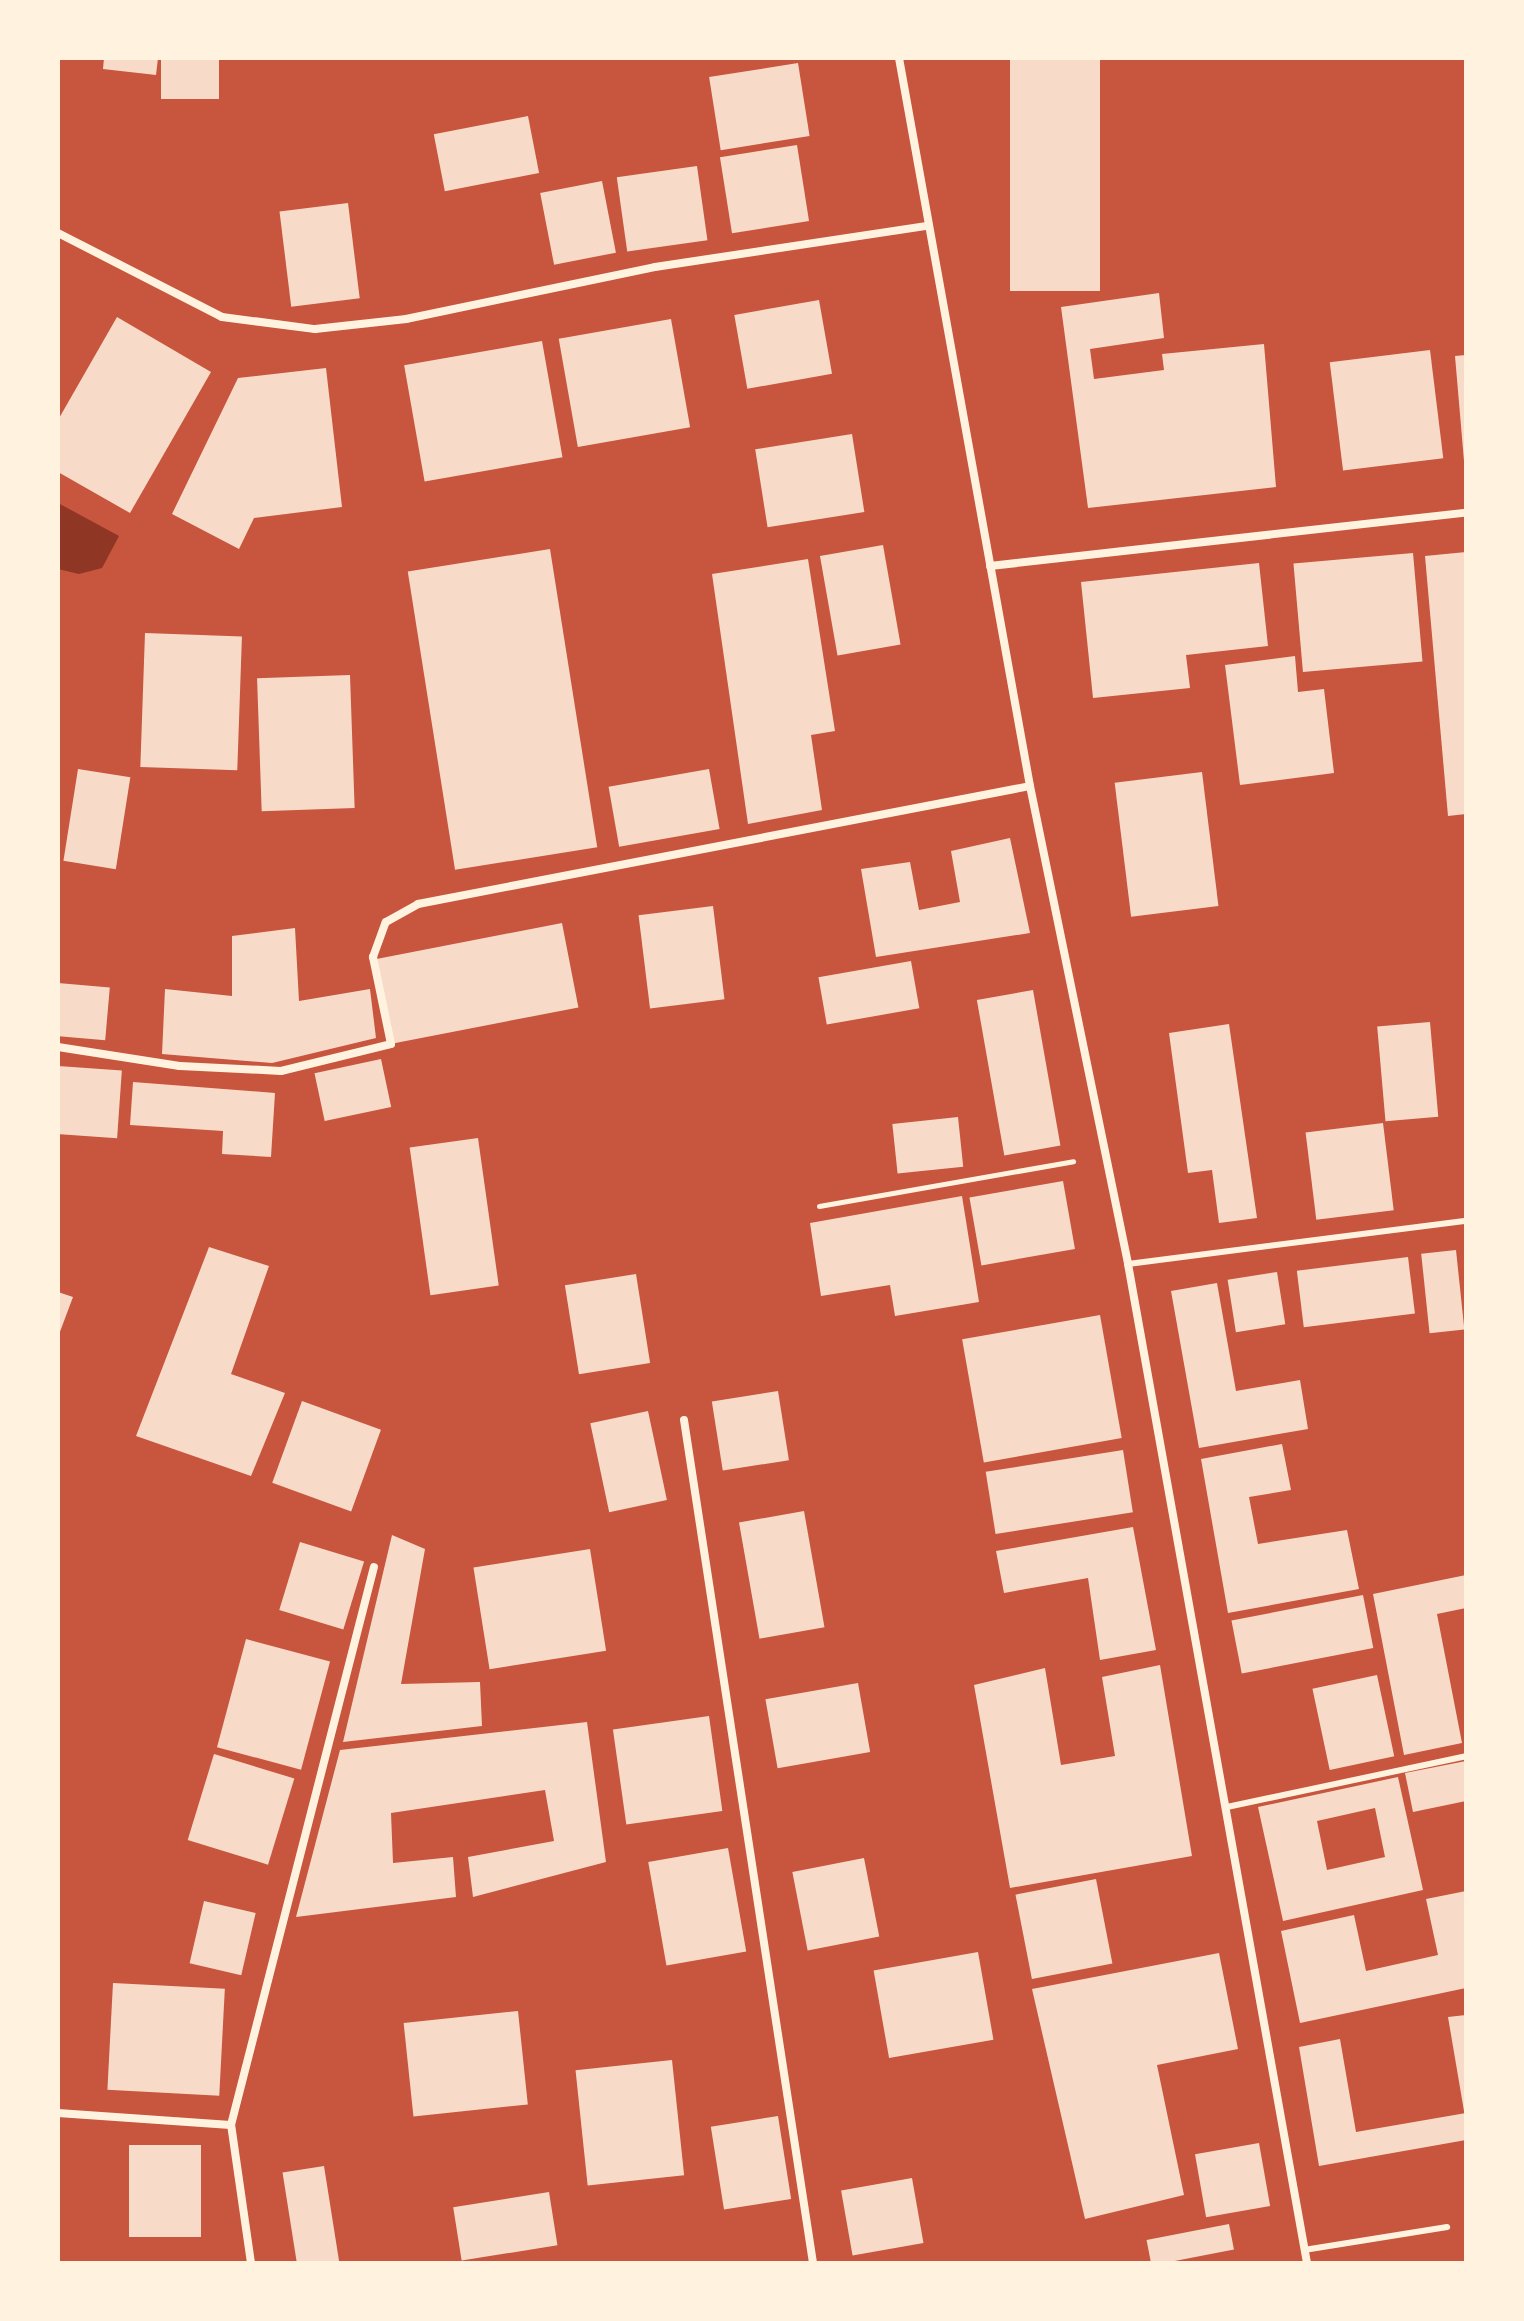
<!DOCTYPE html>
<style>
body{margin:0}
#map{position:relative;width:1524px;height:2321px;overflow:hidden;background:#c8553d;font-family:Overpass,sans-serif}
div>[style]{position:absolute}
.water>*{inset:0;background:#8f3625}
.building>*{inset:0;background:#f7dbc8;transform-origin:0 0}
.path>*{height:5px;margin:-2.5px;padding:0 2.5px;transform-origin:2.5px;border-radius:2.5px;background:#fff3e0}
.service>*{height:6px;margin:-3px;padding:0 3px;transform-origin:3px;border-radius:3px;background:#fff3e0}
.minor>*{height:8px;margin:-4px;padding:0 4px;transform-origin:4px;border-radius:4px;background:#fff3e0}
span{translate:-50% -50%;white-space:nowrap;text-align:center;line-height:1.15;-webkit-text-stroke:6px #fff3e0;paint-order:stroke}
.frame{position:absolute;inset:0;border:60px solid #fff3e0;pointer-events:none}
</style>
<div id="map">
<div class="water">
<i style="clip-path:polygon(58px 503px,119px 536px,102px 568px,79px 574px,58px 569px)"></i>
</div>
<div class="building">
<i style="clip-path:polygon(104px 58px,158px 58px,156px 75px,103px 69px)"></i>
<i style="left:161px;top:58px;width:58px;height:41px"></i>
<i style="left:1010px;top:58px;width:90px;height:233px"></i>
<i style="left:798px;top:63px;width:74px;height:90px;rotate:81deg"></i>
<i style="left:528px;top:116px;width:58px;height:96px;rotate:79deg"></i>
<i style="left:797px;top:145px;width:77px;height:78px;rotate:81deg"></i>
<i style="left:697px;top:166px;width:75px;height:81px;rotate:82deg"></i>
<i style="left:602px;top:181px;width:73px;height:63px;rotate:79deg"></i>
<i style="left:348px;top:203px;width:96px;height:69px;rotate:83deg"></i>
<i style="clip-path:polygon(1159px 293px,1164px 338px,1090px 349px,1094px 379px,1164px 370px,1162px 354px,1264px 344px,1276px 487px,1088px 508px,1061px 307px)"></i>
<i style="left:819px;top:300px;width:75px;height:86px;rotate:80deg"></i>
<i style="clip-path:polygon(117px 317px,211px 372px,130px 513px,58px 472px,58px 420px)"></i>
<i style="left:671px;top:319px;width:110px;height:114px;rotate:80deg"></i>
<i style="left:542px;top:341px;width:118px;height:140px;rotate:80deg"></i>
<i style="left:1430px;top:350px;width:109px;height:101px;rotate:83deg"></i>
<i style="clip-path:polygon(1466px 355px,1466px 461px,1464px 461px,1455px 356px)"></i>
<i style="clip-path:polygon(326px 368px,342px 507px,254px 518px,239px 549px,172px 514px,238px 378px)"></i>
<i style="left:852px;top:434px;width:79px;height:98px;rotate:81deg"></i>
<i style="left:883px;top:545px;width:101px;height:64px;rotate:80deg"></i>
<i style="left:550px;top:549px;width:302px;height:144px;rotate:81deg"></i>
<i style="clip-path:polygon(1466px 552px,1466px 814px,1448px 816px,1425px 556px)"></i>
<i style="left:1413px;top:553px;width:109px;height:120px;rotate:85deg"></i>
<i style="clip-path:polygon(808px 559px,835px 731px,811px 735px,822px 810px,748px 824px,712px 574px)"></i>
<i style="clip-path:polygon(1259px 563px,1268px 646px,1186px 655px,1190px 688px,1093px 698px,1081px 582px)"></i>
<i style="left:145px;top:633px;width:97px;height:134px;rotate:2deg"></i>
<i style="clip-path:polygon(1295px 656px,1298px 692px,1324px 689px,1334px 773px,1240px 785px,1225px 665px)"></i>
<i style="left:350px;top:675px;width:133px;height:93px;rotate:88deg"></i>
<i style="left:78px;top:769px;width:53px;height:93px;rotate:9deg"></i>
<i style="left:709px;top:769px;width:61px;height:102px;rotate:80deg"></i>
<i style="left:1202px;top:772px;width:135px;height:88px;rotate:83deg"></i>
<i style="clip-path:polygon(1010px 838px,1030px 933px,876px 957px,861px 869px,910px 862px,919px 910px,960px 902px,951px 851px)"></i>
<i style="left:713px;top:906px;width:94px;height:75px;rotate:83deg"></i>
<i style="left:562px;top:923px;width:86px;height:189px;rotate:79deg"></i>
<i style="clip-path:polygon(295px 928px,299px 1001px,370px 989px,376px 1038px,272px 1063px,162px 1054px,165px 989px,232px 996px,232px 936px)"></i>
<i style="left:911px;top:961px;width:48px;height:94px;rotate:80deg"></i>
<i style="left:58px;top:983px;width:52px;height:53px;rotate:5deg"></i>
<i style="left:1033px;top:990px;width:158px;height:57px;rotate:80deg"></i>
<i style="left:1430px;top:1022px;width:95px;height:53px;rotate:85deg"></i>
<i style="clip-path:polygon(1229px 1024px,1257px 1218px,1219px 1223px,1212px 1170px,1188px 1173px,1169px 1033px)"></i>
<i style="left:381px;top:1059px;width:49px;height:68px;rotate:78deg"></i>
<i style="left:58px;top:1066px;width:64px;height:68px;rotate:4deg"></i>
<i style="clip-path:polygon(133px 1082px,275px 1093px,271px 1157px,222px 1154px,223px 1131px,130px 1125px)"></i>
<i style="left:958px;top:1117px;width:50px;height:66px;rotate:84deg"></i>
<i style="left:1383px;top:1123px;width:88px;height:78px;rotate:83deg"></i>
<i style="left:478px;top:1138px;width:149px;height:69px;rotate:82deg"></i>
<i style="left:1063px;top:1181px;width:69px;height:95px;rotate:80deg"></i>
<i style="clip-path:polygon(962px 1196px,979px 1302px,895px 1316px,890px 1285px,821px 1296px,810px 1223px)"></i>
<i style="clip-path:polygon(209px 1247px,269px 1266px,231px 1374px,285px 1393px,251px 1476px,136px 1436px)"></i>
<i style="left:1456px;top:1250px;width:80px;height:35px;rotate:84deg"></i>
<i style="left:1408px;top:1257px;width:57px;height:112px;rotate:83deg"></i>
<i style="left:1277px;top:1272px;width:53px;height:50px;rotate:81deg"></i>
<i style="left:636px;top:1274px;width:90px;height:72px;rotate:81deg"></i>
<i style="clip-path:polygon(1217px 1283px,1236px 1391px,1300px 1380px,1308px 1429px,1199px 1448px,1171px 1291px)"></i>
<i style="clip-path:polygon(58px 1292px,73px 1297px,58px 1337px)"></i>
<i style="left:1100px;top:1315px;width:125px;height:140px;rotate:80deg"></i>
<i style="left:778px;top:1391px;width:70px;height:67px;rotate:81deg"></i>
<i style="left:302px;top:1401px;width:84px;height:87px;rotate:20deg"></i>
<i style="left:648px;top:1411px;width:91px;height:59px;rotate:78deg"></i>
<i style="clip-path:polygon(1282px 1444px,1291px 1490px,1249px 1497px,1258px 1544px,1347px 1530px,1359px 1589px,1228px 1613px,1201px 1459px)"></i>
<i style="left:1123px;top:1450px;width:63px;height:139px;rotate:81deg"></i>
<i style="left:804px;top:1511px;width:118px;height:66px;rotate:80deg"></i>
<i style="clip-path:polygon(1133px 1527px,1156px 1650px,1100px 1660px,1088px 1578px,1004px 1593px,996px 1551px)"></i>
<i style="clip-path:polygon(392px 1535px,425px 1549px,401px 1684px,480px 1682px,482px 1726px,343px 1742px)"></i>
<i style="left:300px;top:1542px;width:67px;height:71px;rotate:17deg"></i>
<i style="left:590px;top:1549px;width:103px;height:118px;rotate:81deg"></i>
<i style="clip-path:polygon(1466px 1575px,1466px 1608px,1437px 1614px,1462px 1743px,1404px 1755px,1373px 1594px)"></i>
<i style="left:1363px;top:1595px;width:54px;height:134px;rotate:79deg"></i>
<i style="left:246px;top:1639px;width:87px;height:112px;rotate:15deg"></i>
<i style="clip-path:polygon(1160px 1665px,1192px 1856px,1010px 1888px,974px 1685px,1045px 1668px,1061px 1765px,1115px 1756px,1102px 1677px)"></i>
<i style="left:1377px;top:1675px;width:83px;height:66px;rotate:78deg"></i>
<i style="left:858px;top:1683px;width:70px;height:94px;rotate:80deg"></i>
<i style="left:709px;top:1716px;width:96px;height:97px;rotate:82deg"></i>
<i style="clip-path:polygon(587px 1722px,606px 1862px,473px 1897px,468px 1857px,554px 1841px,545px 1790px,391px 1813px,393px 1863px,453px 1857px,456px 1897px,296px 1917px,340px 1750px)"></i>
<i style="left:214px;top:1754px;width:84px;height:90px;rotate:17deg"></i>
<i style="clip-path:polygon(1466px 1761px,1466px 1801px,1413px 1812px,1405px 1773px)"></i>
<i style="clip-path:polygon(evenodd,1398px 1777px,1423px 1890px,1283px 1921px,1258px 1807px,1398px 1777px,1375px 1808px,1385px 1857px,1327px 1870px,1317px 1821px,1375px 1808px)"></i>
<i style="left:728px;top:1848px;width:105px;height:81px;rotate:80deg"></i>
<i style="left:864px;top:1858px;width:80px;height:73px;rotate:79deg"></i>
<i style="left:1096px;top:1879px;width:86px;height:82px;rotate:79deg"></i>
<i style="clip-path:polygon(1466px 1891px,1466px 1988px,1300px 2023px,1281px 1931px,1354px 1915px,1366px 1971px,1438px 1955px,1426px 1899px)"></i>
<i style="left:204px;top:1901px;width:53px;height:64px;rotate:13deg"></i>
<i style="left:978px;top:1952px;width:89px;height:106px;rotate:80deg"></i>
<i style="clip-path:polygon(1219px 1953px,1238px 2049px,1157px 2065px,1184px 2195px,1085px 2219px,1032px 1989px)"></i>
<i style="left:113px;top:1983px;width:112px;height:107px;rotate:3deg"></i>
<i style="left:518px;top:2011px;width:94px;height:115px;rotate:84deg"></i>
<i style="clip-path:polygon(1466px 2015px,1466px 2111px,1464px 2111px,1448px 2017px)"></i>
<i style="clip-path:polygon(1340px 2039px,1356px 2132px,1466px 2113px,1466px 2140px,1319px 2166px,1299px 2047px)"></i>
<i style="left:672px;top:2060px;width:116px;height:97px;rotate:84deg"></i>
<i style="left:778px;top:2116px;width:84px;height:68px;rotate:81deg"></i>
<i style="left:1259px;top:2143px;width:64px;height:65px;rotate:80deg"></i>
<i style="left:129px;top:2145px;width:72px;height:92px"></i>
<i style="left:324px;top:2166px;width:98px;height:42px;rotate:81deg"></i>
<i style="left:912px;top:2178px;width:66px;height:72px;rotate:80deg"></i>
<i style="left:549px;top:2192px;width:54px;height:97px;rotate:81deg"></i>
<i style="left:1229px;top:2224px;width:26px;height:84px;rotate:79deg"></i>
</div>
<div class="path">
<i style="left:819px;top:1206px;width:258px;rotate:-10deg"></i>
</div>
<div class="service">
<i style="left:1128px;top:1264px;width:341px;rotate:-7.3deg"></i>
<i style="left:1227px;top:1807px;width:244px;rotate:-12deg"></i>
<i style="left:1304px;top:2250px;width:145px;rotate:-9.1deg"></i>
</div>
<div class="minor">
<i style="left:899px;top:58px;width:740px;rotate:79.8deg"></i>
<i style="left:1030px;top:786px;width:488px;rotate:78.4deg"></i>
<i style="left:1128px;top:1264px;width:1015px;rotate:79.84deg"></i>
<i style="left:58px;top:233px;width:184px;rotate:27.1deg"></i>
<i style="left:222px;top:317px;width:94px;rotate:7.4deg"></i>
<i style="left:315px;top:329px;width:92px;rotate:-6.3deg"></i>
<i style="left:406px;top:319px;width:254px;rotate:-11.8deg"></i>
<i style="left:655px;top:267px;width:275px;rotate:-8.6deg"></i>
<i style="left:990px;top:566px;width:479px;rotate:-6.4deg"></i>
<i style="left:58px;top:1047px;width:123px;rotate:8.9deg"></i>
<i style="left:180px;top:1066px;width:101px;rotate:2.8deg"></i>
<i style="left:281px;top:1071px;width:113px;rotate:-13.8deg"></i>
<i style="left:391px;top:1044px;width:89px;rotate:-101.7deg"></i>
<i style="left:373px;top:957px;width:37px;rotate:-70deg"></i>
<i style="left:386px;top:922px;width:37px;rotate:-29deg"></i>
<i style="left:418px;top:904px;width:623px;rotate:-10.91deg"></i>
<i style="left:684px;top:1420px;width:853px;rotate:81.3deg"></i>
<i style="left:58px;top:2113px;width:173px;rotate:4deg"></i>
<i style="left:251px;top:2263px;width:139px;rotate:-98.2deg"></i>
<i style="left:231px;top:2125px;width:576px;rotate:-75.63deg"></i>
</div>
<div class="frame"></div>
</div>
